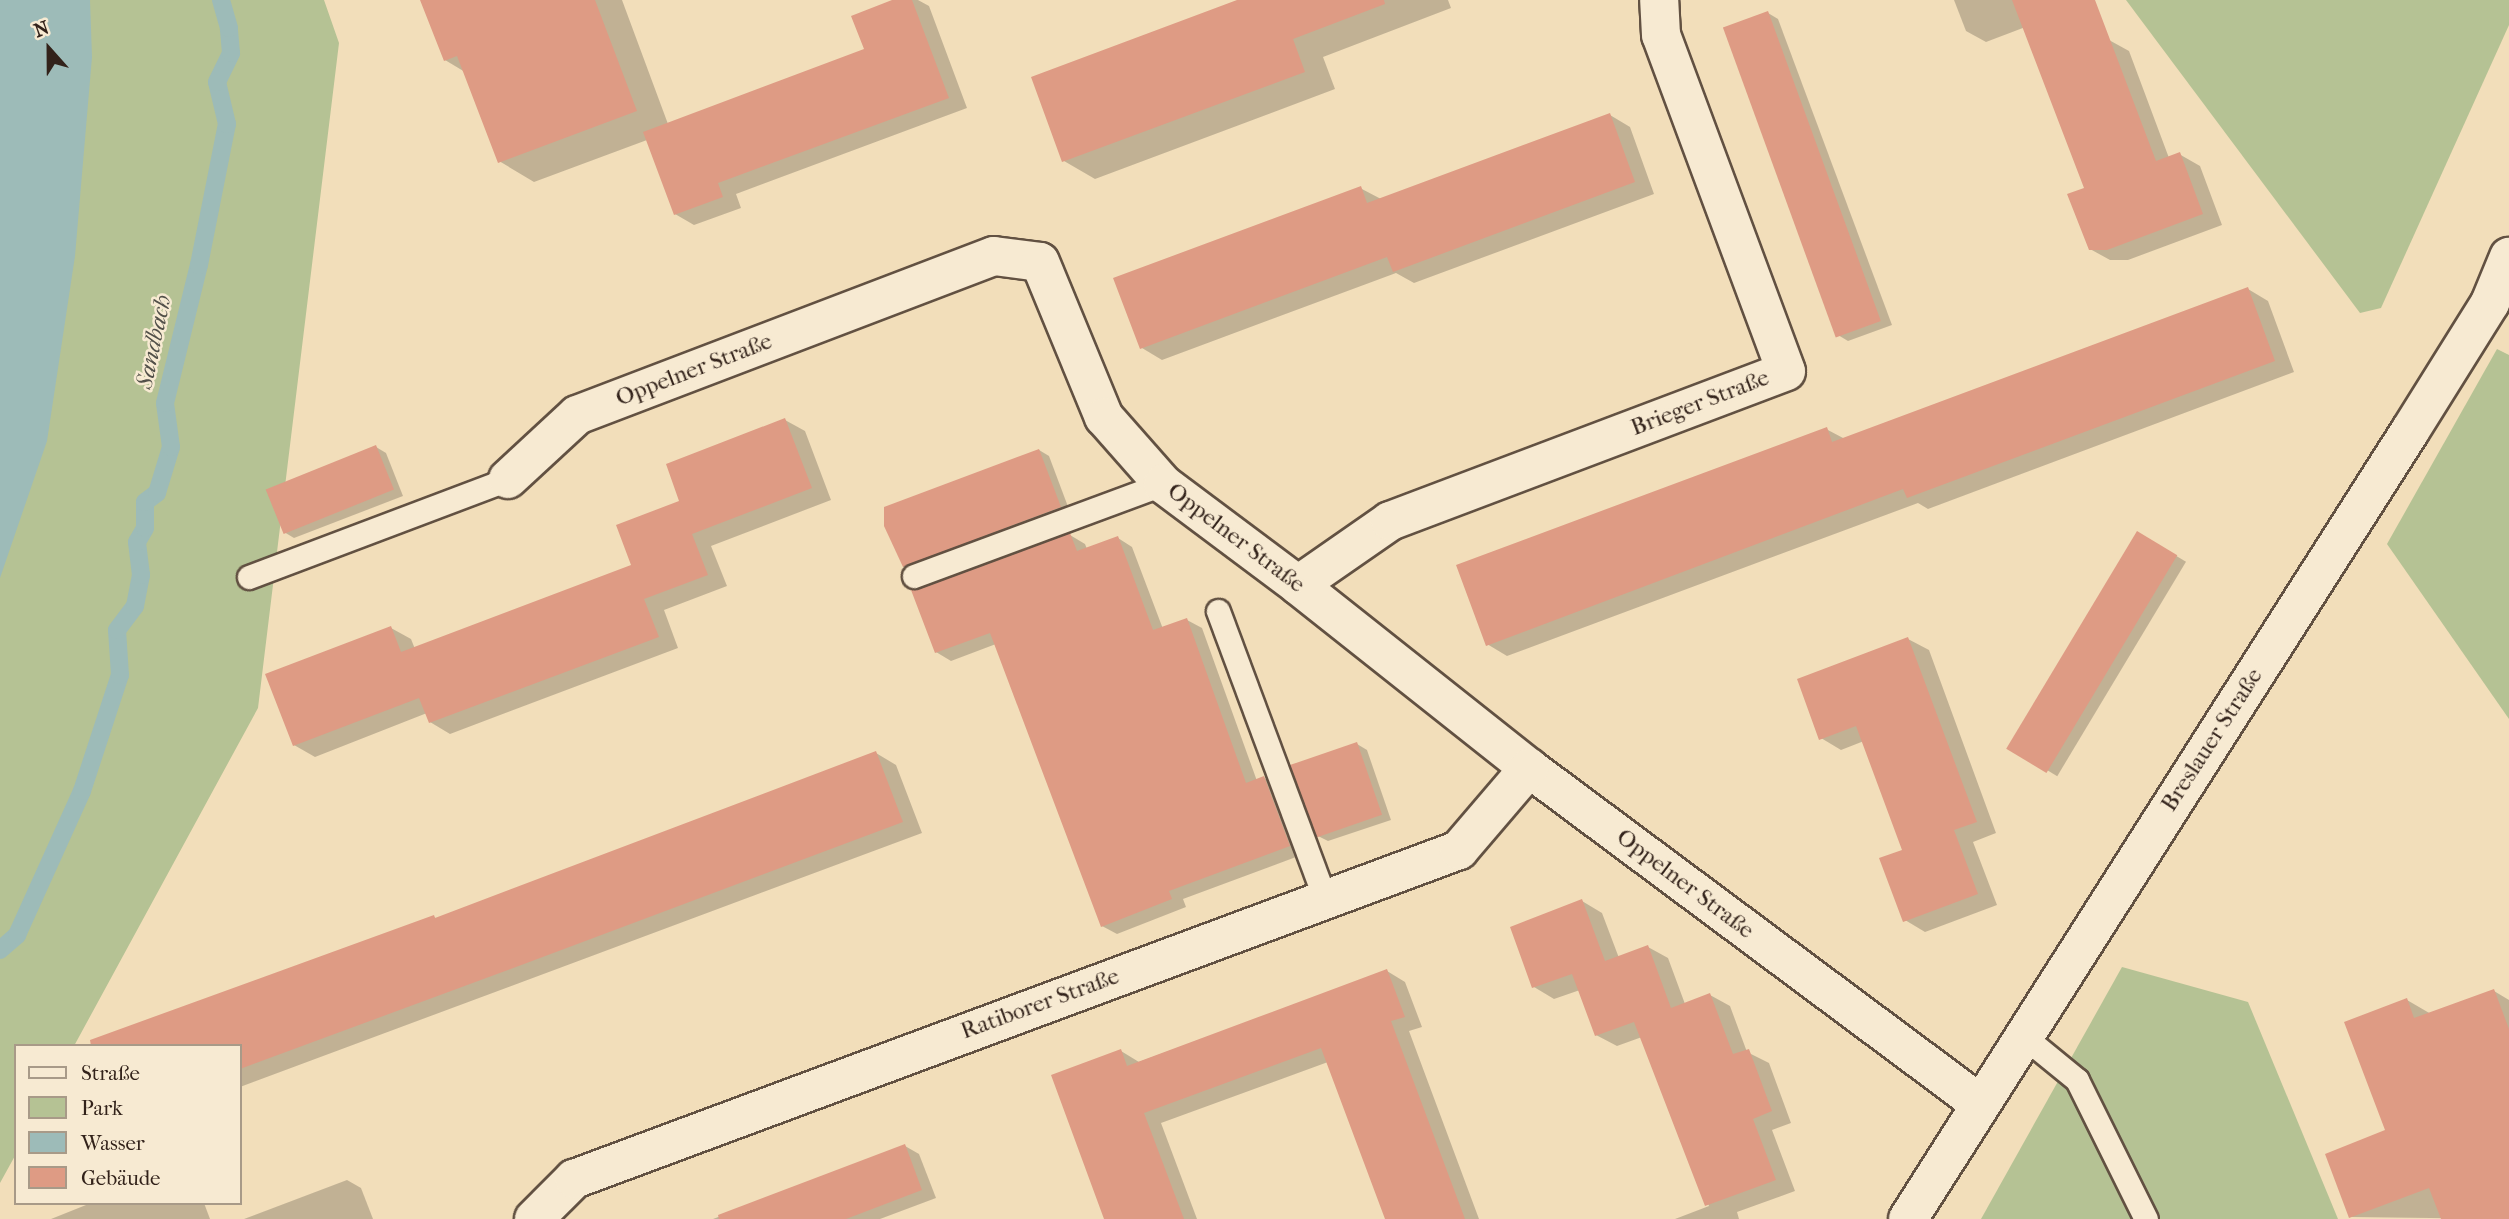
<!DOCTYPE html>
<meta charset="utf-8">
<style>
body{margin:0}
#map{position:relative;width:2509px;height:1219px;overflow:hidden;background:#f2deba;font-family:"IM FELL French Canon",serif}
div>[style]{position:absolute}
.green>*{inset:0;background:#b5c294}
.water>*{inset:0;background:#9dbbb8}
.shadow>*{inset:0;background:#0003;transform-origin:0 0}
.stream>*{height:18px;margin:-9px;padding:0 9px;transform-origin:9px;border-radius:9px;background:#9dbbb8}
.building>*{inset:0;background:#de9b84;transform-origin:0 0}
.roads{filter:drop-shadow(2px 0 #625142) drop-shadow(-2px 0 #625142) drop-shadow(0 2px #625142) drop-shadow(0 -2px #625142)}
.service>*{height:23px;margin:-11.5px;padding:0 11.5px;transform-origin:11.5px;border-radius:11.5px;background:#f7ead2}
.minor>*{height:38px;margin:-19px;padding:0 19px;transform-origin:19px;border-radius:19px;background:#f7ead2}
span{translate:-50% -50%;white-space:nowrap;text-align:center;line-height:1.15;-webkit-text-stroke:5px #f7ead2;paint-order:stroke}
.street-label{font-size:23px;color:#32221a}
.water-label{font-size:24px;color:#525049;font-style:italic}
.legend{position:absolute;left:14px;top:1044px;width:228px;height:161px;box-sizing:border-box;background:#f7ead2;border:2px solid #a89a88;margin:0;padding:9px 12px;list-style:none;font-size:21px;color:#32221a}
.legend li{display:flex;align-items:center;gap:14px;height:35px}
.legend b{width:35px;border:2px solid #a89a88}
.north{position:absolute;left:14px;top:14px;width:70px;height:70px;-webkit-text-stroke:5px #f7ead2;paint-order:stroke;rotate:339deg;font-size:19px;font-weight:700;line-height:28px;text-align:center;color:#32221a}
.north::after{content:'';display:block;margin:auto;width:24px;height:32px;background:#32221a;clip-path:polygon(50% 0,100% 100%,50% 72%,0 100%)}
</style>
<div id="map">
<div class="green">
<i style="clip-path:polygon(0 0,324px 0,339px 43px,258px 708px,74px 1046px,16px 1046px,16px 1154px,0 1183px)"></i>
<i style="clip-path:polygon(2126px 0,2509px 0,2509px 25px,2381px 308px,2360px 313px)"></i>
<i style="clip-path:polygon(2497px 349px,2509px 355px,2509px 719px,2387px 544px)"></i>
<i style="clip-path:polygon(2122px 967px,2248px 1002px,2338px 1219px,1981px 1219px)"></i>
</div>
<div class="water">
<i style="clip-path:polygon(0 0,90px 0,92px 57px,75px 256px,47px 441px,0 578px)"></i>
</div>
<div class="shadow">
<i style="clip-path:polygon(422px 0,622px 0,668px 124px,866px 50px,897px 0,918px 0,929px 6px,967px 108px,736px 194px,741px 208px,694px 225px,675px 214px,647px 140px,534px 182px,499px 161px,465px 72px,445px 60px)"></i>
<i style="clip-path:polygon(1244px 0,1448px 0,1451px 8px,1323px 57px,1335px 89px,1095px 179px,1064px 161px)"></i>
<i style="clip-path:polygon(1954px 0,2063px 0,2067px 11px,1986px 42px,1966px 31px)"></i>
<i style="clip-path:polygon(1768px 13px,1778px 19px,1892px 325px,1848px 341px,1838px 335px)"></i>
<i style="clip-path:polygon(2109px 40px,2129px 51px,2169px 158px,2179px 154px,2200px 166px,2222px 225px,2128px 260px,2110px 260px,2090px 249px)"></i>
<i style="clip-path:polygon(1610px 115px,1630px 127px,1654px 194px,1414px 283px,1396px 273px,1162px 360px,1142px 348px,1360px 188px,1381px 199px)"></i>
<i style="clip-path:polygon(2248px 289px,2268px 301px,2294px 372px,1928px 509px,1918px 503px,1507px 656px,1487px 644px,1826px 429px,1845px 439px)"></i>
<i style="clip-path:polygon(785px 420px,805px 431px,831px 500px,711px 546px,727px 586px,664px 610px,678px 648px,450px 734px,430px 722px,427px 713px,315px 757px,294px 745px,391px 628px,411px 639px,415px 649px,633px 566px,682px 502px)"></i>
<i style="clip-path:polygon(376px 447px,386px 453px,403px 496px,294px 538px,284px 532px)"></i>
<i style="clip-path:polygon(1039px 450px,1049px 456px,1070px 512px,914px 572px,904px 566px)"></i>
<i style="left:2138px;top:533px;width:56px;height:250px;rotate:31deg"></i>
<i style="clip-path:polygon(1070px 535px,1085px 544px,1087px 549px,1118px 538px,1132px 547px,1163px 629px,1187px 620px,1202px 628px,1257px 781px,1264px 778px,1279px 787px,1304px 854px,1183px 899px,1186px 907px,1117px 934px,1102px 926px,996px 644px,951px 661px,936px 652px)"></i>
<i style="clip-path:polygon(1908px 639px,1929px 650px,1996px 833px,1973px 842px,1997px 905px,1925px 932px,1905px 920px,1905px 851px,1864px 741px,1841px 750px,1821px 738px)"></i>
<i style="clip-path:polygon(1357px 744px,1367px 750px,1391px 820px,1328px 841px,1318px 836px)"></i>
<i style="clip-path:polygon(876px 753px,896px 765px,922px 833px,240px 1087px,240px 1046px,434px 917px,437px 919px)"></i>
<i style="clip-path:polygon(1582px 901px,1602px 913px,1619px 958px,1648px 947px,1668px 958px,1685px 1004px,1710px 995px,1730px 1006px,1747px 1052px,1769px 1063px,1791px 1123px,1772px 1130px,1795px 1191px,1737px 1212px,1739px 1219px,1675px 1219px,1709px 1206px,1642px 1037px,1617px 1046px,1596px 1035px,1580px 990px,1554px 999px,1534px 987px)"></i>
<i style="clip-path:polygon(1387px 971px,1405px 982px,1422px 1027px,1409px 1031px,1479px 1219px,1387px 1219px,1328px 1062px,1161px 1123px,1197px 1219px,1106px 1219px,1121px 1051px,1139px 1062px)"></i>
<i style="clip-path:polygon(2494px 991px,2509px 1000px,2509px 1219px,2351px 1217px,2388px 1131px,2407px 1000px,2431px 1014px)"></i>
<i style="clip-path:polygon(905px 1146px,919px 1154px,936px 1198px,880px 1219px,713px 1219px)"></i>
<i style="clip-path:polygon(347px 1180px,361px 1188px,373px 1219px,244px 1219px)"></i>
<i style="clip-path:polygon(91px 1203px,204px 1203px,210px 1219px,51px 1219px)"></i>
</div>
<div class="stream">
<i style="left:0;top:950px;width:23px;rotate:-41deg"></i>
<i style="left:17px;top:935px;width:158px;rotate:-65.7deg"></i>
<i style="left:82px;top:791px;width:122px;rotate:-71.9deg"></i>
<i style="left:120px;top:675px;width:45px;rotate:-93.8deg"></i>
<i style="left:117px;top:630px;width:30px;rotate:-53deg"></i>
<i style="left:135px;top:606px;width:32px;rotate:-79deg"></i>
<i style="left:141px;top:575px;width:33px;rotate:-97deg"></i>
<i style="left:137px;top:542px;width:16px;rotate:-60deg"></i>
<i style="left:145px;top:528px;width:26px;rotate:-90deg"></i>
<i style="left:145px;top:502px;width:15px;rotate:-37deg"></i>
<i style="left:157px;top:493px;width:48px;rotate:-73.1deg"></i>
<i style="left:171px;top:447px;width:44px;rotate:-97.8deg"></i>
<i style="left:165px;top:403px;width:142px;rotate:-76.2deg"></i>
<i style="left:199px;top:265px;width:144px;rotate:-78.8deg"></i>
<i style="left:227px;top:124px;width:43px;rotate:-103.4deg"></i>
<i style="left:217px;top:82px;width:32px;rotate:-64deg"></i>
<i style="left:231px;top:53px;width:25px;rotate:-95deg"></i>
<i style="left:229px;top:28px;width:29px;rotate:-106deg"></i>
</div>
<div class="building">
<i style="clip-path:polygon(420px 0,595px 0,637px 111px,498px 163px,457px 56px,444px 61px)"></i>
<i style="clip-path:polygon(892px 0,912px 0,949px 98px,718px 183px,723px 197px,674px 215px,643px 132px,864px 49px,851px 16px)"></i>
<i style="clip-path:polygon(1237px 0,1384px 0,1385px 4px,1293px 39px,1305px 72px,1062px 162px,1031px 77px)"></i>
<i style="clip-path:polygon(2012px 0,2095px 0,2156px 161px,2180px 152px,2203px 214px,2107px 250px,2089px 250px,2067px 194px,2084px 188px)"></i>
<i style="left:1768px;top:11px;width:330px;height:48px;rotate:70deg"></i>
<i style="clip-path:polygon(1610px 113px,1635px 182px,1393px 272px,1387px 257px,1140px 349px,1113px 278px,1361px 186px,1367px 203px)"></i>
<i style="clip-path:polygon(2248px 287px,2275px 361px,1907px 498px,1903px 489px,1486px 646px,1456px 565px,1827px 427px,1832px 442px)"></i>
<i style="clip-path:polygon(785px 418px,812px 488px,692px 534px,708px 575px,644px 599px,659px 637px,429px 723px,419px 698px,293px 746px,265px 674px,391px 626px,401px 652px,631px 565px,616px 525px,679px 501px,666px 464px)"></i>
<i style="left:376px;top:445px;width:48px;height:119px;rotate:68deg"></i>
<i style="clip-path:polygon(1039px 449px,1061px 507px,903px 567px,884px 526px,884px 507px)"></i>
<i style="left:2137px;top:531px;width:47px;height:254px;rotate:31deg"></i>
<i style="clip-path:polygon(1070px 533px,1077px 551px,1118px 536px,1153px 630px,1187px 618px,1246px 783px,1264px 776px,1290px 846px,1169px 891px,1172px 899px,1101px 927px,990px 633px,935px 653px,911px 590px)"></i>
<i style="clip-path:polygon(1908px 637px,1977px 822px,1954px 830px,1978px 894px,1903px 922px,1879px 858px,1902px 850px,1856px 726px,1819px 740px,1797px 679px)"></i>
<i style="left:1357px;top:742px;width:77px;height:71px;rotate:71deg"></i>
<i style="clip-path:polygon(876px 751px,903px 822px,497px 974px,240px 1069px,240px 1046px,91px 1046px,90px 1040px,434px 915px,435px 918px)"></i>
<i style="clip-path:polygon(1582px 899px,1605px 961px,1648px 945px,1671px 1008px,1710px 993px,1733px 1054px,1749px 1049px,1772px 1111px,1753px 1119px,1776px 1180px,1705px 1206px,1634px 1022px,1595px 1036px,1572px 974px,1532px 988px,1510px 927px)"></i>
<i style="clip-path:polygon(1387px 969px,1405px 1017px,1391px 1021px,1465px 1219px,1385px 1219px,1321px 1048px,1144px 1113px,1184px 1219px,1104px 1219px,1051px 1075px,1121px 1049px,1127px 1066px)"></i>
<i style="clip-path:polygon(2494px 989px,2509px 1029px,2509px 1219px,2441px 1219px,2429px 1188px,2349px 1218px,2325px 1154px,2385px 1130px,2344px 1022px,2407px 998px,2414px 1018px)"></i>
<i style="clip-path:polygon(905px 1144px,922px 1190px,846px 1219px,719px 1219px,718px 1215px)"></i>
</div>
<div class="roads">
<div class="service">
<i style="left:914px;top:576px;width:265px;rotate:-20.3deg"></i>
<i style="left:249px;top:577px;width:277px;rotate:-20.7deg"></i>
<i style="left:1218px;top:611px;width:307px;rotate:69.6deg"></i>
<i style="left:2022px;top:1035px;width:71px;rotate:39.3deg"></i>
<i style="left:2077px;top:1080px;width:155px;rotate:63.6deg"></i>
</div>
<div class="minor">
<i style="left:508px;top:479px;width:94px;rotate:-42.8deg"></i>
<i style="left:577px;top:415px;width:446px;rotate:-20.9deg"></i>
<i style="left:994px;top:256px;width:46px;rotate:7.4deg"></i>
<i style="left:1040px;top:262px;width:168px;rotate:67.6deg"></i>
<i style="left:1104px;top:417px;width:89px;rotate:48.6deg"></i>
<i style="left:1163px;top:484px;width:169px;rotate:36.8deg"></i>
<i style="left:1298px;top:585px;width:295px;rotate:38.4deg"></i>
<i style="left:1529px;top:768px;width:561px;rotate:36.67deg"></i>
<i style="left:1298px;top:585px;width:112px;rotate:-34.8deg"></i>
<i style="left:1390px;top:521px;width:423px;rotate:-20.7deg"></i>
<i style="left:1786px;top:371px;width:358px;rotate:-110.4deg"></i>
<i style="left:1661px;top:35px;width:35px;rotate:-93deg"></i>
<i style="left:534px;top:1219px;width:57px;rotate:-45deg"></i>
<i style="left:574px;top:1179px;width:944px;rotate:-20.39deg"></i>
<i style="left:1459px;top:850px;width:108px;rotate:-49.5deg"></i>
<i style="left:1908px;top:1219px;width:934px;rotate:-57.5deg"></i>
<i style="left:2410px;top:431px;width:151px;rotate:-58deg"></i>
<i style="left:2490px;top:303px;width:50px;rotate:-67.6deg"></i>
</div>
</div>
<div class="street-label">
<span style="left:694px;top:370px;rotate:-21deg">Oppelner Straße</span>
<span style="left:1700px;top:403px;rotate:-21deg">Brieger Straße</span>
<span style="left:1236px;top:538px;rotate:37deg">Oppelner Straße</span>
<span style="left:2212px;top:740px;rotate:-57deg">Breslauer Straße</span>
<span style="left:1685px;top:884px;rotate:37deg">Oppelner Straße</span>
<span style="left:1040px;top:1004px;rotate:-20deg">Ratiborer Straße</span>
</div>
<div class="water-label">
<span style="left:154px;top:342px;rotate:-78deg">Sandbach</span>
</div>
<ul class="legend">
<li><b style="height:9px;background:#f7ead2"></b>Straße</li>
<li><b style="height:19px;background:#b5c294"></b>Park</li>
<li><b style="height:19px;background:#9dbbb8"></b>Wasser</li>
<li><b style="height:19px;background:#de9b84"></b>Gebäude</li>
</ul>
<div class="north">N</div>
</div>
